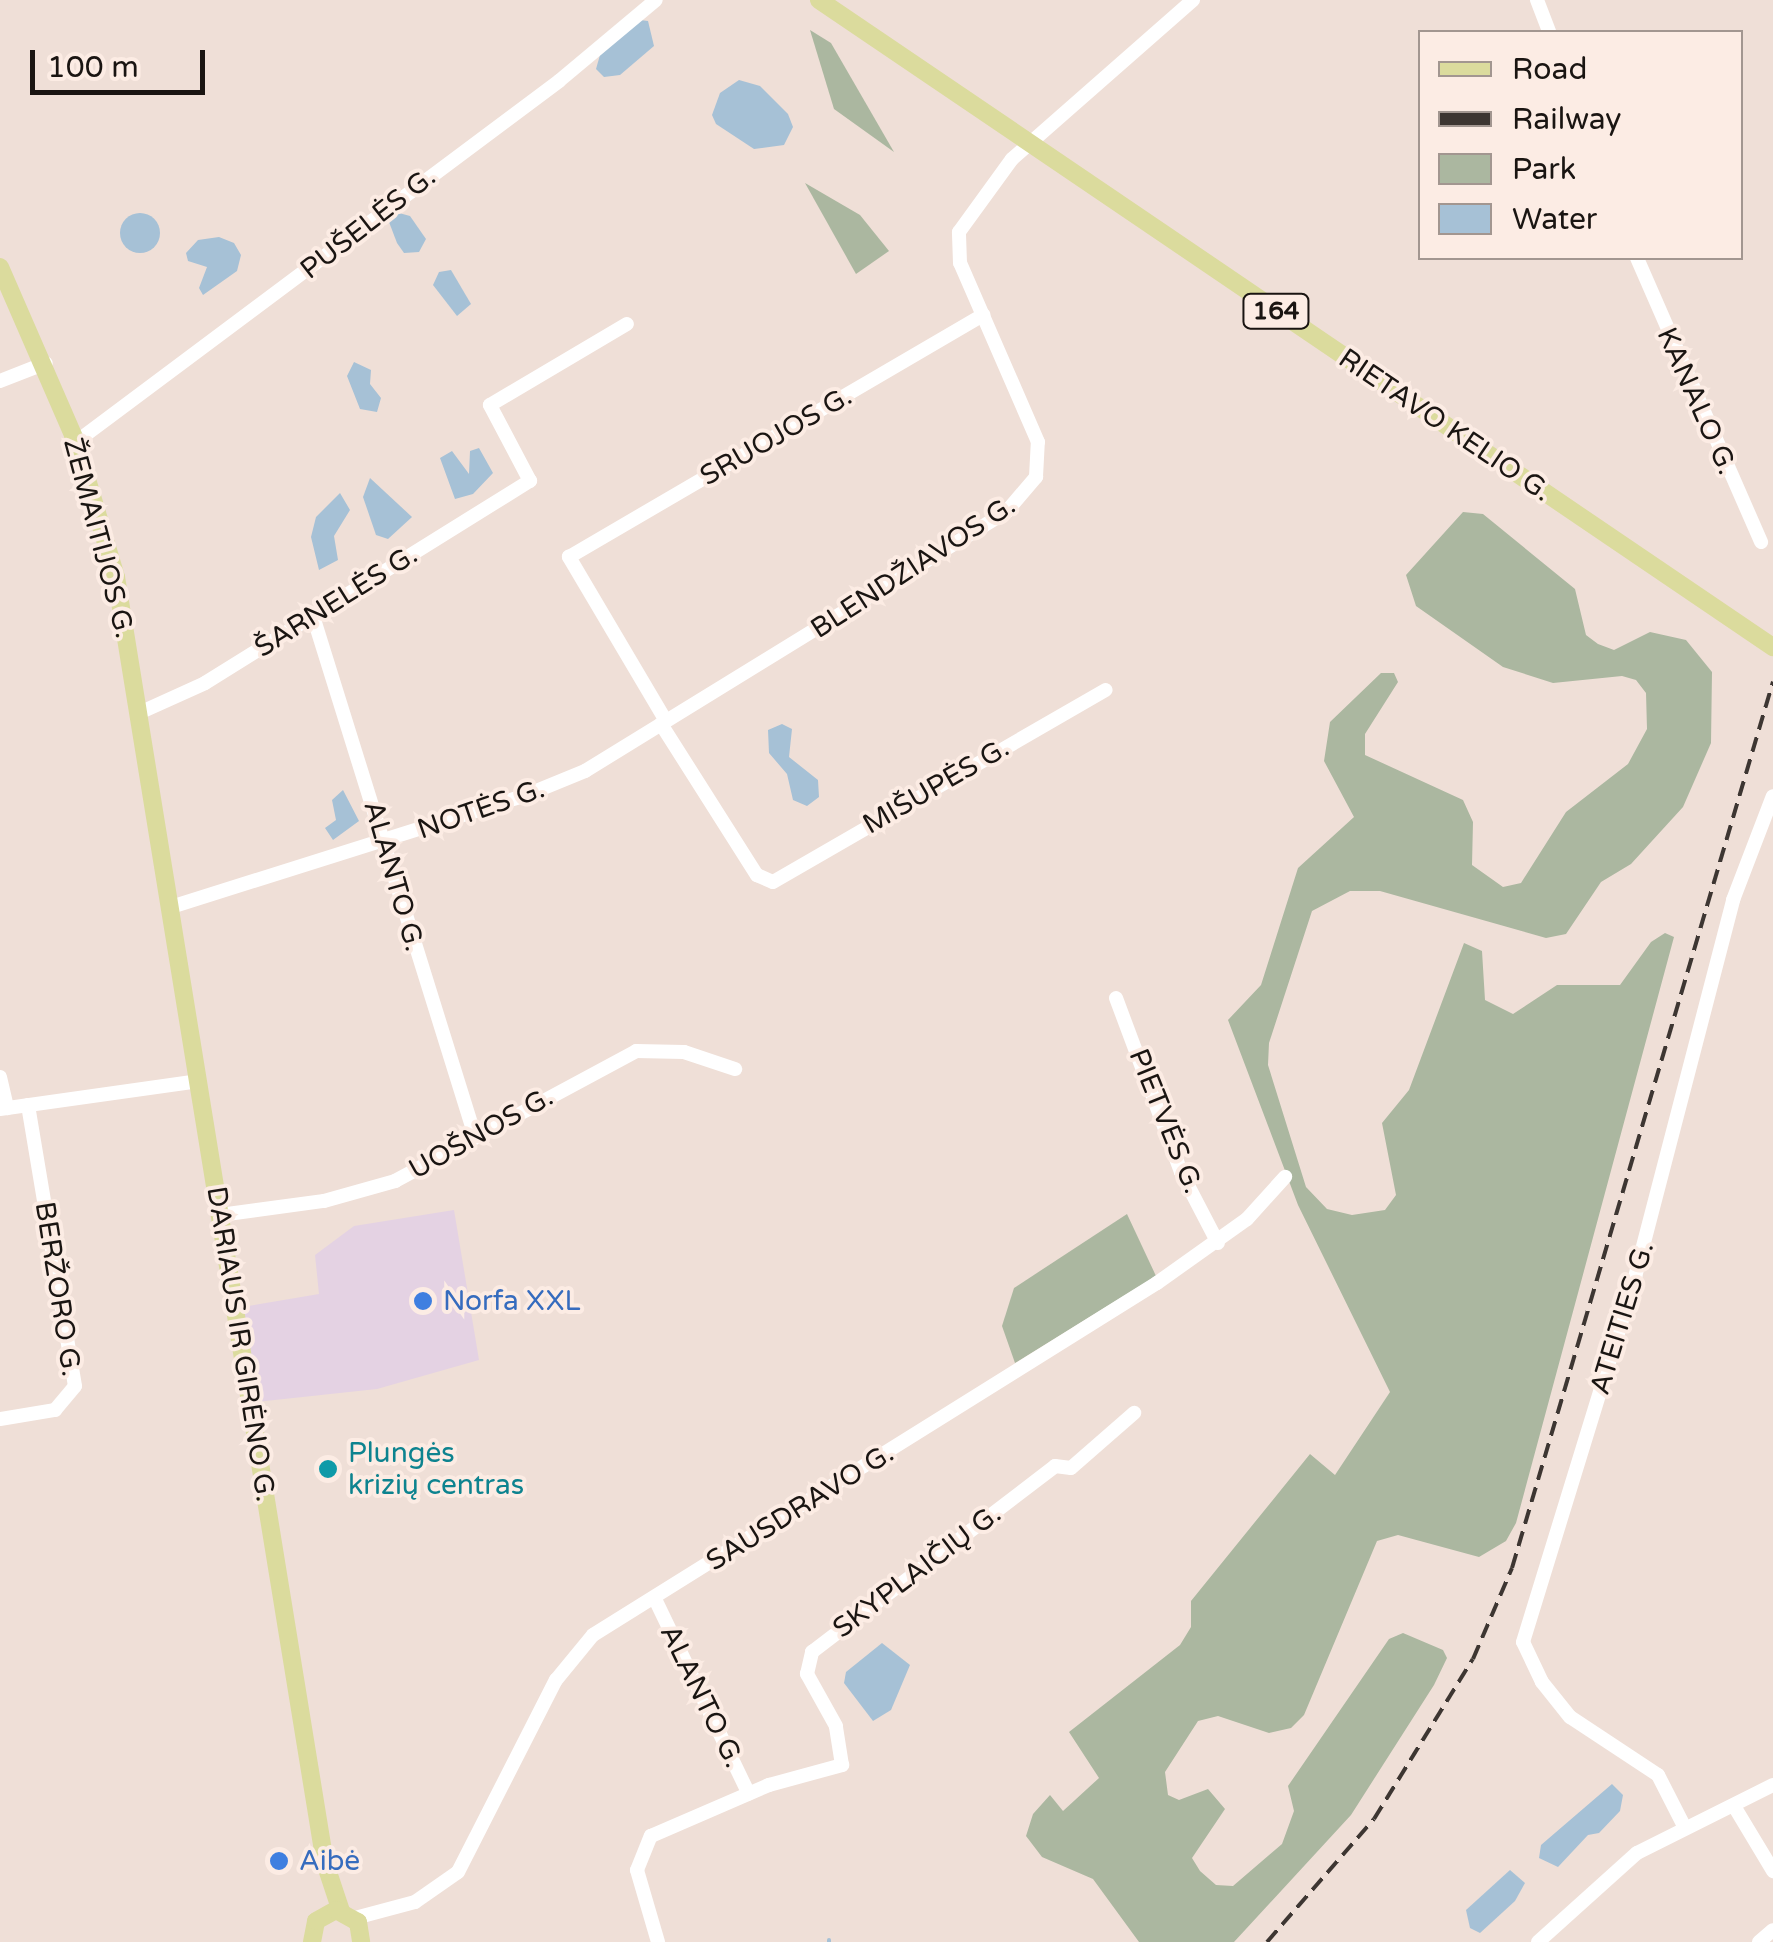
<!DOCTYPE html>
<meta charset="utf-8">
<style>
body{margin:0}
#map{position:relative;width:1773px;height:1942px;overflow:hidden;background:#efdfd7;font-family:"Varela Round",sans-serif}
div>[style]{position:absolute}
.commercial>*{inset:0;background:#e4d2e3}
.green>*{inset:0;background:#abb7a0}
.water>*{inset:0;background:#a6c1d6}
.round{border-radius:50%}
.stream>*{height:4px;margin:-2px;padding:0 2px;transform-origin:2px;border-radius:2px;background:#a6c1d6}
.minor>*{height:14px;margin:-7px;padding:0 7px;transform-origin:7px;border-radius:7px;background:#fff}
.major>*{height:18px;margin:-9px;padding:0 9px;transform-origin:9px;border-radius:9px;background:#dbdb9d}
.rail>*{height:4px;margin-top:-2px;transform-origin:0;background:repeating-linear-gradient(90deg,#3d3632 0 15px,transparent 0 23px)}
.dots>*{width:28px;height:28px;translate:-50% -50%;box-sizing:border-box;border:5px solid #fcece4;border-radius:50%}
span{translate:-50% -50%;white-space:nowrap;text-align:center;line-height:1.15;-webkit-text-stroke:8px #fcece4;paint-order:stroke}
.shield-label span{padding:2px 8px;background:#fcece4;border:2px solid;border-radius:8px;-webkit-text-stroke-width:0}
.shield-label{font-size:25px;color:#1a1512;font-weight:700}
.street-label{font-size:28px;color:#1a1512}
.shop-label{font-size:28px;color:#366cbe}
.left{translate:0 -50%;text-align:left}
.culture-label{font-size:28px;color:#0d838f}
.legend{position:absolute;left:1418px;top:30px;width:325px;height:230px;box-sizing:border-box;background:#fcece4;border:2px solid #a29690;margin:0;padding:12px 18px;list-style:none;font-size:30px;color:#1a1512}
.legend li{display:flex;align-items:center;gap:20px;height:50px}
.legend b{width:50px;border:2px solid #a29690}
.scale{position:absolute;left:30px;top:50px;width:175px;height:45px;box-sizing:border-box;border:5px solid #1a1512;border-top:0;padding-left:12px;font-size:30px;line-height:35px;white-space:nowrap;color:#1a1512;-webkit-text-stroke:8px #fcece4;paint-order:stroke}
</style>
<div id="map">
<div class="commercial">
<i style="clip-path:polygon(454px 1210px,479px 1360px,377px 1389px,256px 1402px,242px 1307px,319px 1294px,315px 1255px,354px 1226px)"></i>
</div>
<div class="green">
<i style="clip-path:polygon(810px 30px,831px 43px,894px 152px,834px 109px)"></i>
<i style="clip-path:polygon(805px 183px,860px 215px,889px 251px,856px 274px)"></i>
<i style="clip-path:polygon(1463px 512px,1483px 514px,1575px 589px,1586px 635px,1598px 644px,1614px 650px,1650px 632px,1686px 640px,1712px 672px,1711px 743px,1683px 807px,1631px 864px,1601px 882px,1566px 934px,1546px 938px,1380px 891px,1350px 891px,1312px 911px,1269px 1043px,1268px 1065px,1306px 1187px,1327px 1209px,1352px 1215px,1385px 1210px,1396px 1195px,1382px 1123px,1409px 1090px,1464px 943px,1482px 951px,1485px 1000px,1513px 1014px,1557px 985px,1620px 985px,1651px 942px,1665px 933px,1674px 937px,1516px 1523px,1506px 1541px,1479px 1557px,1398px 1535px,1377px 1541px,1304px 1715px,1291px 1728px,1269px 1733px,1218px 1716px,1198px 1721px,1165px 1772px,1168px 1795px,1179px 1800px,1208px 1789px,1225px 1809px,1192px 1858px,1200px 1871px,1216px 1885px,1233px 1886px,1282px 1844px,1294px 1811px,1288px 1786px,1389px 1639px,1403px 1633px,1443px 1650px,1447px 1658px,1434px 1685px,1351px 1815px,1234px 1942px,1139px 1942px,1093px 1879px,1042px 1857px,1026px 1836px,1033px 1814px,1050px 1795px,1063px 1811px,1099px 1778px,1069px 1732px,1180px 1645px,1191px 1627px,1191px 1601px,1310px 1454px,1335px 1475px,1390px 1392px,1298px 1205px,1228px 1020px,1261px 985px,1298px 868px,1354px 817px,1324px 761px,1330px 722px,1381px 673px,1394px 673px,1398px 682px,1365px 734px,1365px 755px,1463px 800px,1473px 822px,1472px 865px,1503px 887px,1521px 883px,1566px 812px,1628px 764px,1647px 729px,1646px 693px,1636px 680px,1622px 676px,1553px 683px,1503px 667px,1416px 606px,1406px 575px)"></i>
<i style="clip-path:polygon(1127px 1214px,1156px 1276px,1015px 1363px,1002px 1326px,1014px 1288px)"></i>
</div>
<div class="water">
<i style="clip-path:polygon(640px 20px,648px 21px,654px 46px,620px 75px,604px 77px,596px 69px,600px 55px)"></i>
<i style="clip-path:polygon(739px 80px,760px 86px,788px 114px,793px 127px,784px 145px,754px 149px,716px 124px,712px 115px,720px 93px)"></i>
<i style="clip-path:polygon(399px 213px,410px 216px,426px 239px,419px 252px,404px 253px,397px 243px,389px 222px)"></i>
<i class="round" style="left:120px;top:213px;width:40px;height:40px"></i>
<i style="clip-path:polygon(219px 237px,234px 243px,241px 255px,237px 271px,203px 295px,199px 288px,207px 267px,188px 261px,186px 253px,198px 240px)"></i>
<i style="clip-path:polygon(451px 270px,471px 304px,457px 316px,433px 285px,439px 272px)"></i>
<i style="clip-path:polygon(354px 362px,371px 370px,370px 384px,381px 398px,377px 412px,360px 409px,347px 376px)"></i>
<i style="clip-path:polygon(479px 448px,493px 473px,473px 494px,455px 499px,440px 458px,452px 451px,469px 474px,470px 451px)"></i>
<i style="clip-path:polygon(370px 478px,412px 517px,388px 539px,376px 535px,363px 497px)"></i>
<i style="clip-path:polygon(340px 493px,350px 510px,334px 536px,338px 560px,319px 570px,311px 537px,316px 517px)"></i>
<i style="clip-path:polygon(782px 724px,792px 729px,789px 757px,818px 780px,819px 797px,807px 806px,793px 800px,787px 774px,769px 753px,768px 730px)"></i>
<i style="clip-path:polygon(343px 790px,359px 821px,333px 840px,325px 828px,336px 820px,332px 800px)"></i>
<i style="clip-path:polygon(882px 1643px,910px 1665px,891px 1710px,873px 1721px,844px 1683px,846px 1672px)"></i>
<i style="clip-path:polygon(1612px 1784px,1623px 1795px,1620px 1811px,1599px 1833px,1588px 1835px,1558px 1867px,1539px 1858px,1541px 1845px)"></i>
<i style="clip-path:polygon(1510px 1870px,1525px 1883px,1515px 1901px,1480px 1933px,1470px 1928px,1466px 1910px)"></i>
</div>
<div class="stream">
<i style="left:829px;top:1942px;width:2px;rotate:-90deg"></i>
</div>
<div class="minor">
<i style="left:1537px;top:0;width:34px;rotate:69deg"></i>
<i style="left:1637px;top:258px;width:310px;rotate:66.4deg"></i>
<i style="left:0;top:381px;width:49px;rotate:-21.4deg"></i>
<i style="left:76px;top:442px;width:603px;rotate:-36.77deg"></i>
<i style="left:559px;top:81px;width:126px;rotate:-39.9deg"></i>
<i style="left:313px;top:616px;width:545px;rotate:72.7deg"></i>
<i style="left:139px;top:713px;width:72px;rotate:-24.4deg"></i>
<i style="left:205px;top:683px;width:383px;rotate:-31.9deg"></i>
<i style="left:530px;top:481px;width:86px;rotate:-117.8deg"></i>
<i style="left:490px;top:405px;width:159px;rotate:-30.6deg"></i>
<i style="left:666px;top:721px;width:191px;rotate:-120.6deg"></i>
<i style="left:569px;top:557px;width:480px;rotate:-30.3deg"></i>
<i style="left:661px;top:724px;width:179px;rotate:57.6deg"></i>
<i style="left:757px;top:875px;width:17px;rotate:24deg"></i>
<i style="left:773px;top:882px;width:384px;rotate:-30deg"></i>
<i style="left:171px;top:907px;width:370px;rotate:-17.5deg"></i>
<i style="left:524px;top:796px;width:66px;rotate:-22.3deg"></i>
<i style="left:585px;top:771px;width:496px;rotate:-31.6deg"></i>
<i style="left:1007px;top:511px;width:45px;rotate:-49.5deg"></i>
<i style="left:1036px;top:477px;width:35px;rotate:-87deg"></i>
<i style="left:1038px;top:442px;width:195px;rotate:-113.5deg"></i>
<i style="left:960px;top:263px;width:31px;rotate:-92deg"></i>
<i style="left:959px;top:232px;width:90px;rotate:-54deg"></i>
<i style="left:1012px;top:159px;width:241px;rotate:-41.3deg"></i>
<i style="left:1116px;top:998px;width:186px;rotate:69.5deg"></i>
<i style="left:1181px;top:1172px;width:80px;rotate:62.5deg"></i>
<i style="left:0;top:1077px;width:32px;rotate:77deg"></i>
<i style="left:0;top:1109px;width:201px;rotate:-8deg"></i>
<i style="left:220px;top:1215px;width:105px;rotate:-7.7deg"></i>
<i style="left:324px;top:1201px;width:74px;rotate:-15.7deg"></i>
<i style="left:395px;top:1181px;width:274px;rotate:-28.3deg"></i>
<i style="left:636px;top:1051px;width:48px;rotate:1.2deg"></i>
<i style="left:684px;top:1052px;width:54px;rotate:18.4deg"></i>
<i style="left:0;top:1419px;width:56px;rotate:-9.3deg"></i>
<i style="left:55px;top:1410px;width:31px;rotate:-50deg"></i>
<i style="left:75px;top:1386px;width:285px;rotate:-99.5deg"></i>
<i style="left:655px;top:1599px;width:216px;rotate:64.3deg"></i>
<i style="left:1734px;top:1806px;width:76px;rotate:59deg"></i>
<i style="left:1684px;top:1826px;width:57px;rotate:-117deg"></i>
<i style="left:1658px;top:1775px;width:105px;rotate:-146.6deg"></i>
<i style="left:1570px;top:1717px;width:45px;rotate:-128.7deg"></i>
<i style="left:1542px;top:1682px;width:44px;rotate:-115.4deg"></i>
<i style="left:1523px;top:1642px;width:382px;rotate:-72.9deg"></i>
<i style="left:1635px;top:1277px;width:390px;rotate:-75.4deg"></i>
<i style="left:1733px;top:900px;width:111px;rotate:-69deg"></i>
<i style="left:355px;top:1918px;width:62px;rotate:-14.9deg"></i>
<i style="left:415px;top:1902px;width:52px;rotate:-34.9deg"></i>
<i style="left:458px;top:1872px;width:216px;rotate:-63deg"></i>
<i style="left:556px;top:1680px;width:58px;rotate:-50.6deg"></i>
<i style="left:593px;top:1635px;width:665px;rotate:-31.97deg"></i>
<i style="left:1157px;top:1283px;width:110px;rotate:-35.4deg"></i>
<i style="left:1247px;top:1219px;width:57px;rotate:-47.9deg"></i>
<i style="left:658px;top:1942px;width:75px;rotate:-106.3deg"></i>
<i style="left:637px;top:1870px;width:37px;rotate:-68deg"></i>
<i style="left:651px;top:1836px;width:129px;rotate:-23.4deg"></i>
<i style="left:769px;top:1785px;width:76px;rotate:-15.3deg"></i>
<i style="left:842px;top:1765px;width:39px;rotate:-99deg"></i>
<i style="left:836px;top:1726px;width:60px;rotate:-119.1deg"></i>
<i style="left:807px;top:1674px;width:23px;rotate:-77deg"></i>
<i style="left:812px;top:1652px;width:306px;rotate:-37.4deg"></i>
<i style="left:1055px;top:1466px;width:16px;rotate:7deg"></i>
<i style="left:1071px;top:1468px;width:84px;rotate:-41.1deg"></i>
<i style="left:1538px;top:1942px;width:133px;rotate:-42deg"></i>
<i style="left:1637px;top:1853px;width:152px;rotate:-26.6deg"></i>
<i style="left:1759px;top:1942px;width:18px;rotate:-41deg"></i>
</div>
<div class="major">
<i style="left:819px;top:0;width:1153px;rotate:34.15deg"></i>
<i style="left:0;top:267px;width:191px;rotate:66.5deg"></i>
<i style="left:76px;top:442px;width:141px;rotate:73.5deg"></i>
<i style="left:116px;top:577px;width:1303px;rotate:80.77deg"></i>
<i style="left:325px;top:1863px;width:51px;rotate:71.6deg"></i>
<i style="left:312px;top:1942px;width:21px;rotate:-79deg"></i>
<i style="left:316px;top:1921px;width:23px;rotate:-29deg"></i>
<i style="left:336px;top:1910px;width:25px;rotate:29deg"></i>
<i style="left:358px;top:1922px;width:20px;rotate:81deg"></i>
</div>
<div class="rail">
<i style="left:1267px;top:1942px;width:163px;rotate:-49deg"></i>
<i style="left:1374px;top:1819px;width:188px;rotate:-58.3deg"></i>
<i style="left:1473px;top:1659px;width:99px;rotate:-66.8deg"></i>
<i style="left:1512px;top:1568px;width:924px;rotate:-73.59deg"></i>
</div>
<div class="dots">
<i style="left:423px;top:1301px;background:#3f7fe0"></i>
<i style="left:328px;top:1469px;background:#0f9aa8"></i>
<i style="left:279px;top:1861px;background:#3f7fe0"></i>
</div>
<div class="shield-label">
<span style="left:1276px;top:311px">164</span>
</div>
<div class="street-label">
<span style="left:368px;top:223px;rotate:-38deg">PUŠELĖS G.</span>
<span style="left:1697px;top:401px;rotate:66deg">KANALO G.</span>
<span style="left:1445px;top:425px;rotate:34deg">RIETAVO KELIO G.</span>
<span style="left:776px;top:436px;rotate:-30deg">SRUOJOS G.</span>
<span style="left:99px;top:538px;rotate:75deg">ŽEMAITIJOS G.</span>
<span style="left:913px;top:567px;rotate:-33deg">BLENDŽIAVOS G.</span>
<span style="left:336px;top:601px;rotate:-32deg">ŠARNELĖS G.</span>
<span style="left:936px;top:786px;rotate:-30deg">MIŠUPĖS G.</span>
<span style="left:481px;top:809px;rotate:-19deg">NOTĖS G.</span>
<span style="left:394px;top:876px;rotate:74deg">ALANTO G.</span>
<span style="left:1166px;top:1121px;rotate:68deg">PIETVĖS G.</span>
<span style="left:481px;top:1133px;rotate:-29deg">UOŠNOS G.</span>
<span style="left:58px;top:1289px;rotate:81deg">BERŽORO G.</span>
<span style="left:1622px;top:1318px;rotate:-73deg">ATEITIES G.</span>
<span style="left:241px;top:1344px;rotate:81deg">DARIAUS IR GIRĖNO G.</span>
<span style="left:800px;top:1507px;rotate:-32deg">SAUSDRAVO G.</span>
<span style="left:917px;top:1571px;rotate:-37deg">SKYPLAIČIŲ G.</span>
<span style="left:702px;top:1696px;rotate:64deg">ALANTO G.</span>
</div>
<div class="shop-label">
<span class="left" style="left:443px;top:1301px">Norfa XXL</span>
<span class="left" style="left:299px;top:1861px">Aibė</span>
</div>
<div class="culture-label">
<span class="left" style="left:348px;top:1469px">Plungės<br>krizių centras</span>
</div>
<ul class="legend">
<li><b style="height:12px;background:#dbdb9d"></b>Road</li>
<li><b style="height:12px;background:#3d3632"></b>Railway</li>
<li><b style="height:28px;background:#abb7a0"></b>Park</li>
<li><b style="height:28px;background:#a6c1d6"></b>Water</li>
</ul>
<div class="scale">100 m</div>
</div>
